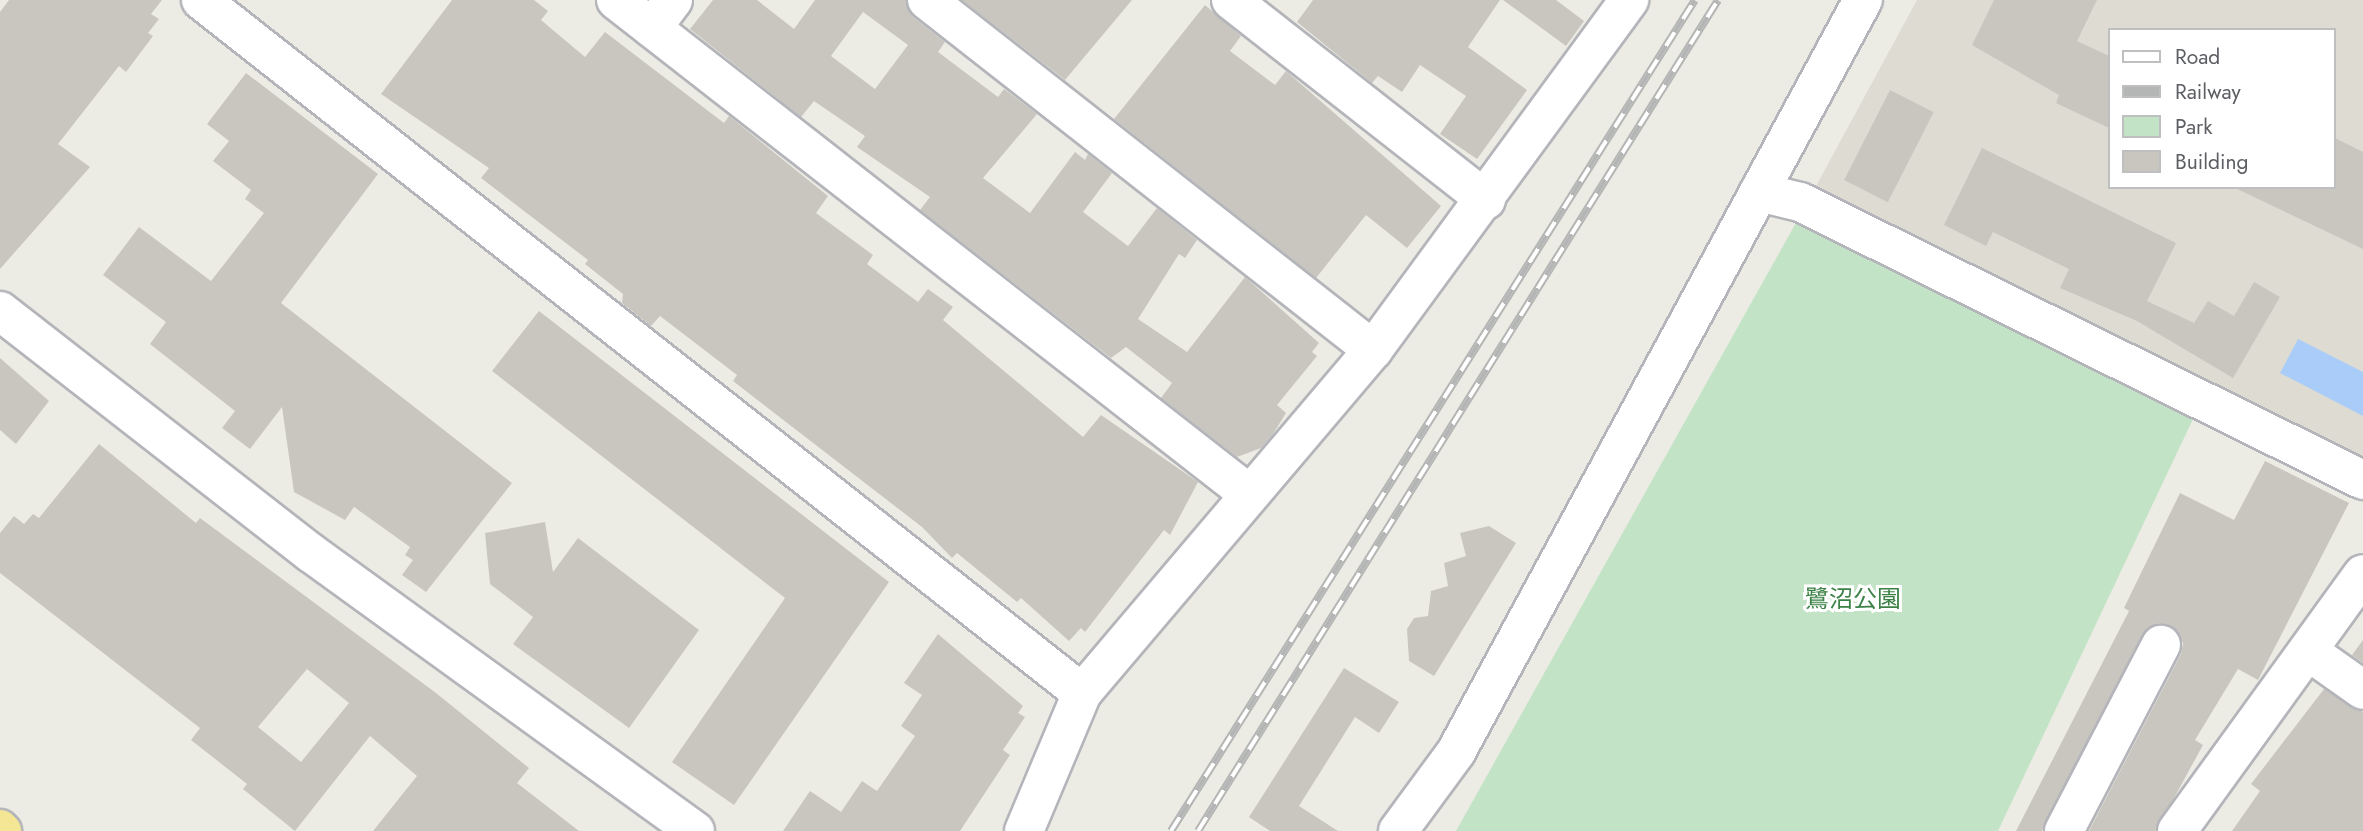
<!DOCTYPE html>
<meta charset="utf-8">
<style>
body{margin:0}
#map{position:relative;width:2363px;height:831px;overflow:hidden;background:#edece4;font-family:Jost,"Noto Sans JP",sans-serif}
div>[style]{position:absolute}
.education>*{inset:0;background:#dddbd2}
.green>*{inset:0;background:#c2e3c6}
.water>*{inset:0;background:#a9cdf8}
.building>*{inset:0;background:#c9c6c0;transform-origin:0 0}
.roads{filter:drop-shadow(2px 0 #b4b5ba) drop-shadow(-2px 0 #b4b5ba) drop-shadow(0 2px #b4b5ba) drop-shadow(0 -2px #b4b5ba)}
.minor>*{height:38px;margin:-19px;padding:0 19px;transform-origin:19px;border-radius:19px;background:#fff}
.highway>*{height:38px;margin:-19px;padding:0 19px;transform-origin:19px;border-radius:19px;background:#f4e694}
.rail>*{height:8px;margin-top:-4px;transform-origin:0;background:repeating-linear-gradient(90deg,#fff 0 16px,#b4b5b5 0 32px);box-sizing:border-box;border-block:2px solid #b4b5b5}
span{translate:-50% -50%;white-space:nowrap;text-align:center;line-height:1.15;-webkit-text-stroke:6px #fff;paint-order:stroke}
.park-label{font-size:24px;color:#3c8247}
.legend{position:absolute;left:2108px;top:28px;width:228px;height:161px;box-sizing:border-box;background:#fff;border:2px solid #bebfc1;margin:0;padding:9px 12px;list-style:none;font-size:21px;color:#5c5e63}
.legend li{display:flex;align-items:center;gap:14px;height:35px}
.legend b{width:35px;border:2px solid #bebfc1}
</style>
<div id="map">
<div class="education">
<i style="clip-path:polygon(evenodd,1917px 0,2363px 0,2363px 459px,1816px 186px,1917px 0,2109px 30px,2333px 30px,2333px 187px,2109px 187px,2109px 30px)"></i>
</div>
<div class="green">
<i style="clip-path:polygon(1797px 221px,2193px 419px,1998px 831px,1456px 831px)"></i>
</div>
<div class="water">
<i style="clip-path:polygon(2298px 339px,2363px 372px,2363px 416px,2280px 373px)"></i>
</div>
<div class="building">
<i style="clip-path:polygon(9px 0,162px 0,151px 14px,159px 19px,148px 33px,153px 36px,126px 72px,119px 66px,58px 144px,90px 167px,0 269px,0 12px)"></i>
<i style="clip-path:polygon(452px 0,534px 0,548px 11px,541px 20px,585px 57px,605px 32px,724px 123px,729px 116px,828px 196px,816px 213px,873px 255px,867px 264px,918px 302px,928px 289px,953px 307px,943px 320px,1083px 437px,1101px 415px,1198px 482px,1170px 535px,1164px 530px,1085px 632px,1081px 628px,1069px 641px,1021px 598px,1017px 602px,957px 553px,952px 558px,922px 527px,733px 381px,737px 375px,660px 316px,651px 326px,622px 303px,623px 294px,585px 264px,588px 260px,481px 178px,489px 168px,381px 94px)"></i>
<i style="clip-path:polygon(evenodd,713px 0,757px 0,794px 29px,815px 0,906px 0,913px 17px,945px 42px,938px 52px,998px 97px,1004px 89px,1037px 114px,983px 178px,1030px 213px,1075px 152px,1085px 160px,1088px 154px,1112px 173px,1083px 212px,1128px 246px,1157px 208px,1197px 240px,1185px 258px,1179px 254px,1138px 319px,1187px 352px,1245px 277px,1319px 343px,1312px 352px,1317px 356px,1277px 405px,1286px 413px,1273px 434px,1261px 448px,1237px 457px,1161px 398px,1172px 383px,1126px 347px,1111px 358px,920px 210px,930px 197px,857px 147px,865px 136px,814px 101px,801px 117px,690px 29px,713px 0,863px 12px,908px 45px,875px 89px,831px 56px,863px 12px)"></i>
<i style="clip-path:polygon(962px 0,1132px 0,1065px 80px)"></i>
<i style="clip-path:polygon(1313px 0,1500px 0,1468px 47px,1527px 90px,1477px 159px,1440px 134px,1466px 96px,1420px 65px,1402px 92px,1378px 76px,1372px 83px,1297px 22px)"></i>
<i style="clip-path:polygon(1503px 0,1556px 0,1584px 21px,1566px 46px)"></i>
<i style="clip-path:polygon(1994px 0,2097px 0,2077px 41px,2109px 56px,2109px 128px,2056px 103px,2059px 95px,1972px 45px)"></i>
<i style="clip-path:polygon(1205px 5px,1241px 36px,1230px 51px,1275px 85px,1286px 71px,1441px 206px,1407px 248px,1366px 215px,1316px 278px,1114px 119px)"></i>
<i style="clip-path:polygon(246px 73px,378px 174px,281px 303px,512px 483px,426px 592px,402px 575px,413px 560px,405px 555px,410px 547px,354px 507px,345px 520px,294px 492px,282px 407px,250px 449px,222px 428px,235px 411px,150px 344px,166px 322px,103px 275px,139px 227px,211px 281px,264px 213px,245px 199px,251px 190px,213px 161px,229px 141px,207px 124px)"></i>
<i style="left:1890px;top:90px;width:49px;height:101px;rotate:27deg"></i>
<i style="clip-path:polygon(2333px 137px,2363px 152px,2363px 249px,2233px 187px,2333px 187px)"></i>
<i style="clip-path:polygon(1982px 148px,2176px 243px,2147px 301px,2194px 323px,2208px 301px,2234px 316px,2254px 282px,2280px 297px,2233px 378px,2137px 321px,2060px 288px,2069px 269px,1993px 232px,1986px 246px,1944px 225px)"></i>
<i style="clip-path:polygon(539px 311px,889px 582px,734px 805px,672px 762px,785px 598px,492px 371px)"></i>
<i style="clip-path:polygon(0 358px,49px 401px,16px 444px,0 430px)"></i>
<i style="clip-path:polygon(evenodd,99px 444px,196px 523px,200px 518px,436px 693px,529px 768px,517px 783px,579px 831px,373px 831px,417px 776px,370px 736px,295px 831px,243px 789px,247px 784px,191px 740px,200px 728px,0 573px,0 533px,14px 516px,24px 524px,33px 514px,39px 518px,99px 444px,307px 669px,349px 703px,301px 762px,258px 727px,307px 669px)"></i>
<i style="clip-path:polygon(2265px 461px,2349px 503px,2258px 680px,2238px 669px,2195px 740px,2203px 745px,2156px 831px,2089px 831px,2181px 654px,2183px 643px,2172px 626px,2150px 626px,2042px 831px,2016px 831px,2129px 611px,2124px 608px,2180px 493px,2234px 520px)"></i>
<i style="clip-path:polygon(545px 522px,553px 572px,578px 538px,699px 630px,629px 728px,513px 644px,533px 617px,490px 584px,485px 533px)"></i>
<i style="clip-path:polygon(1489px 526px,1516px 543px,1434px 676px,1409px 661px,1407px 629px,1414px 618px,1428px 616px,1431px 591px,1448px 586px,1444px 563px,1466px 556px,1460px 533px)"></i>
<i style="clip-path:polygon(938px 634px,1023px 706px,1018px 713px,1025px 717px,1003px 750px,1010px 755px,960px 831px,783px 831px,810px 791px,841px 812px,862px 781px,877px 791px,915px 736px,901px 726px,922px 695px,904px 683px)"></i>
<i style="clip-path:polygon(2363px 640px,2363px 663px,2352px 655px)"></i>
<i style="clip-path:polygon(1344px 668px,1399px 702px,1379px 733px,1355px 717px,1299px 806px,1338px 831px,1270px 831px,1249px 817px)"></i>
<i style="clip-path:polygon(2324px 689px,2363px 712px,2363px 831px,2232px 831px,2260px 791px,2251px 784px)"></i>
</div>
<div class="roads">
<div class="minor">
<i style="left:201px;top:0;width:1121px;rotate:38.19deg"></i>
<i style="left:1082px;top:693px;width:450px;rotate:-49.7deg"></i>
<i style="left:1373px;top:350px;width:434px;rotate:-53.8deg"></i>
<i style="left:616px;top:0;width:803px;rotate:37.97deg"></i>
<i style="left:927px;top:0;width:567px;rotate:38.12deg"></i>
<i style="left:1231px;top:0;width:324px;rotate:38.1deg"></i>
<i style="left:652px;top:28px;width:35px;rotate:-53deg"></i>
<i style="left:1759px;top:192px;width:42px;rotate:13.7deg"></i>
<i style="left:1800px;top:202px;width:628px;rotate:26.28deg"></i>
<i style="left:0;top:311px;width:394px;rotate:37.9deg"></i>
<i style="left:311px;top:553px;width:474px;rotate:35.9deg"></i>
<i style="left:2308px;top:651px;width:67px;rotate:35.3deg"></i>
<i style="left:1024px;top:831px;width:150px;rotate:-67.2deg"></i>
<i style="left:1398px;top:831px;width:98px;rotate:-53.7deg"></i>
<i style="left:1456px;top:752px;width:855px;rotate:-61.58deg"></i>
<i style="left:2064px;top:831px;width:210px;rotate:-62.5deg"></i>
<i style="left:2177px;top:831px;width:317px;rotate:-54.1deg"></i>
</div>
<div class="highway">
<i style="left:0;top:829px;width:3px;rotate:45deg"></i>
</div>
</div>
<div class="rail">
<i style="left:1171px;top:831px;width:982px;rotate:-57.77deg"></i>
<i style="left:1198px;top:831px;width:980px;rotate:-57.96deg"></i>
</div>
<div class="park-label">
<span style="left:1853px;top:599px">鷺沼公園</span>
</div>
<ul class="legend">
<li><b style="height:9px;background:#fff"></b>Road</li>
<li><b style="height:9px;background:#b4b5b5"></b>Railway</li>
<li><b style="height:19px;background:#c2e3c6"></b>Park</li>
<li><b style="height:19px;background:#c9c6c0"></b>Building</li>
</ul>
</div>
